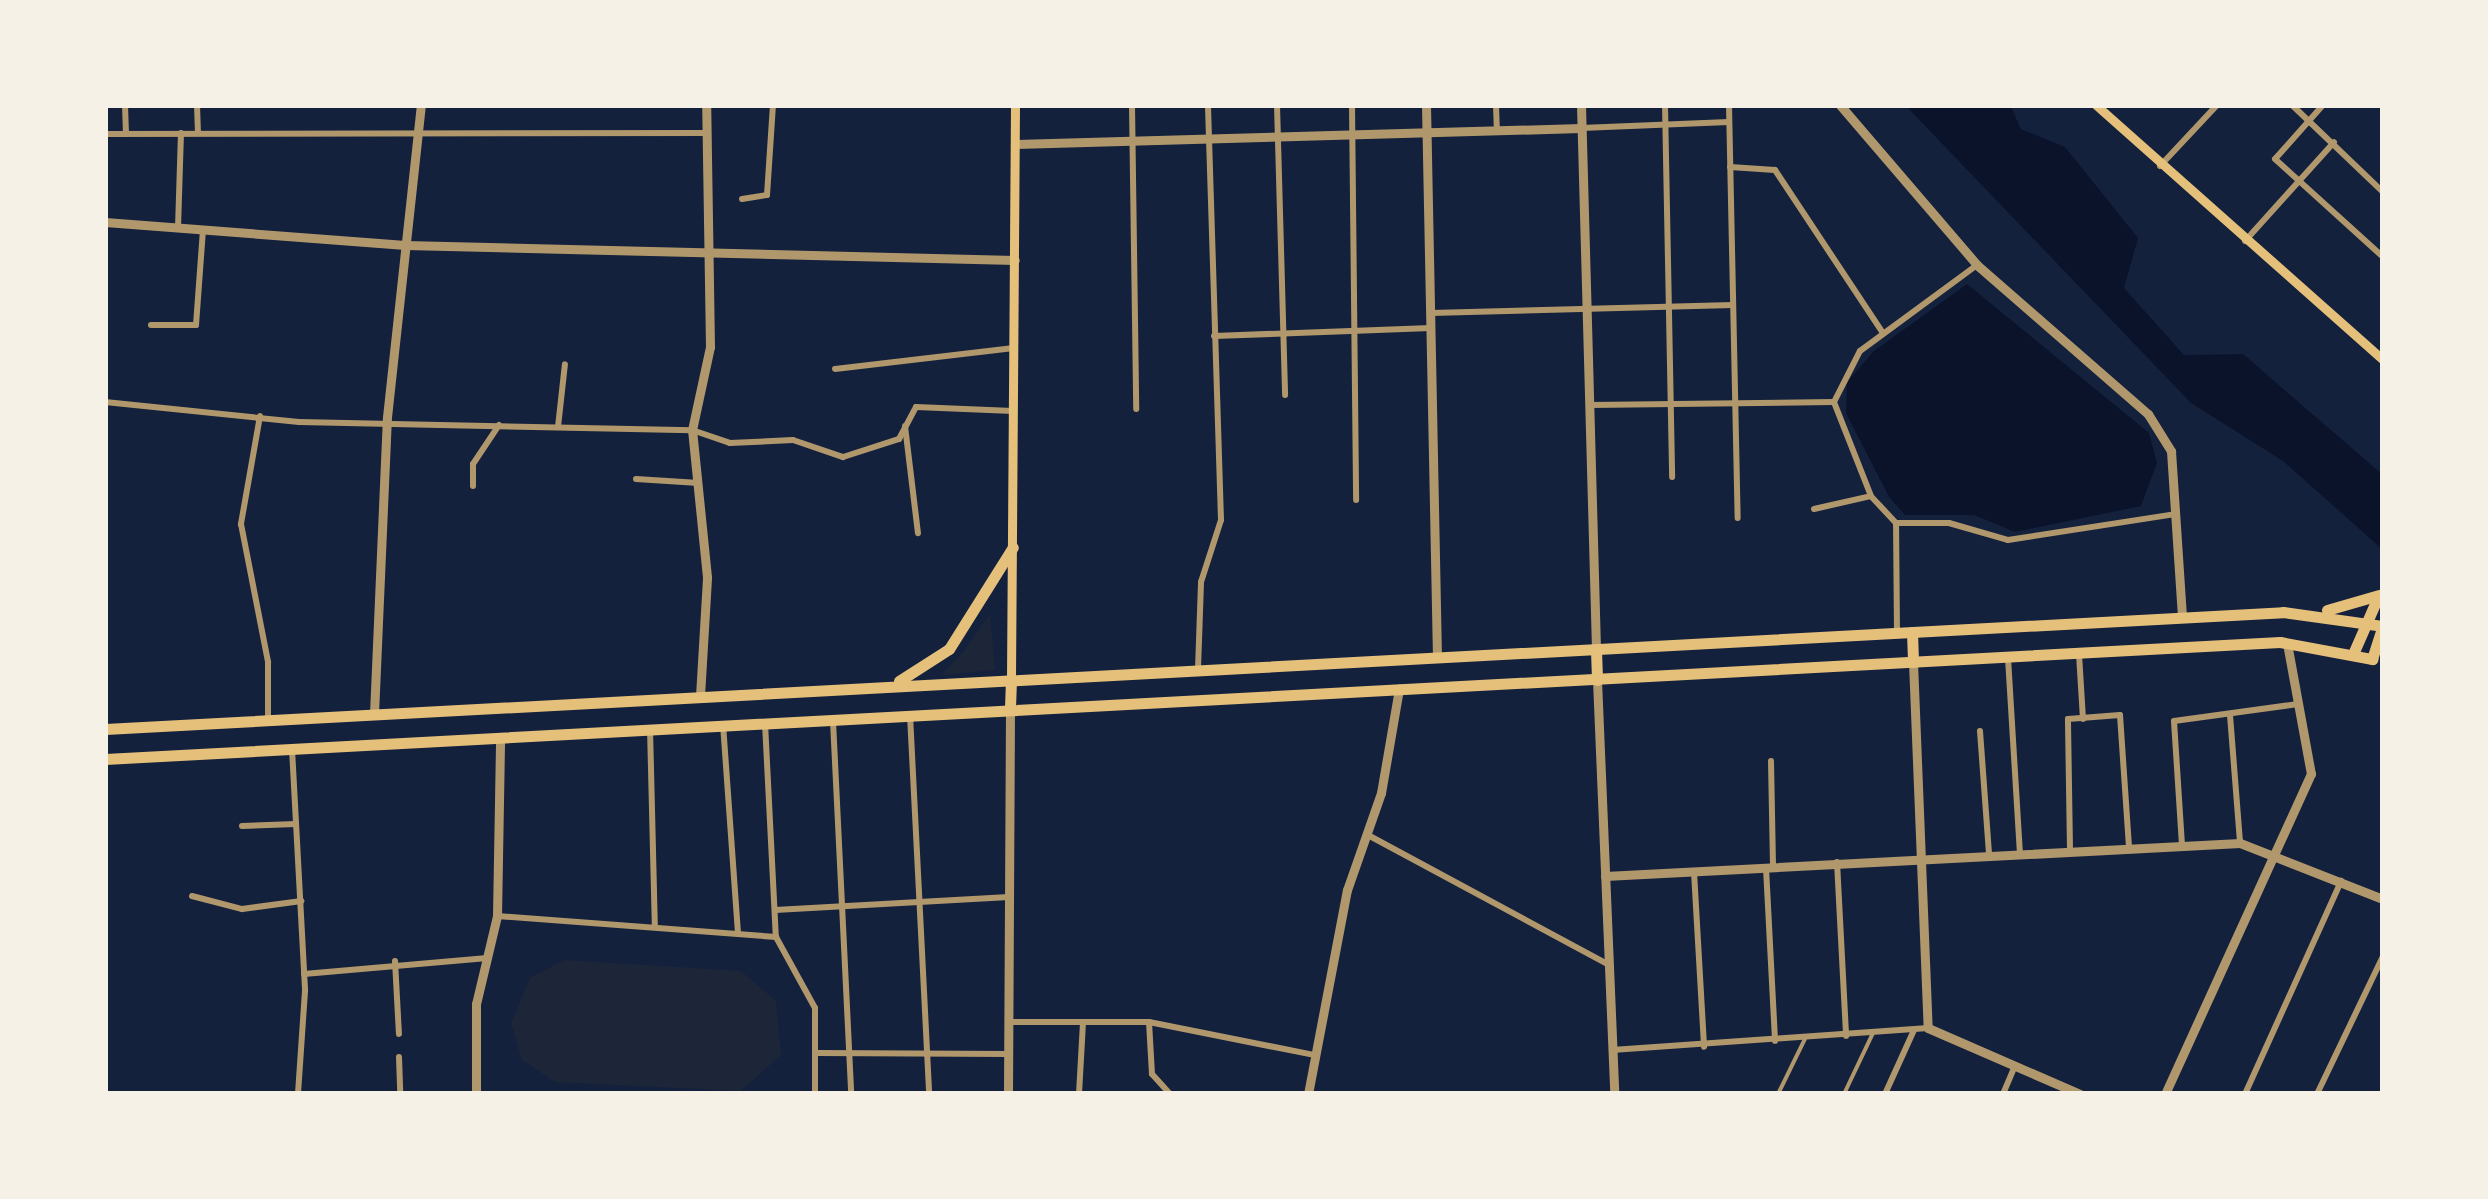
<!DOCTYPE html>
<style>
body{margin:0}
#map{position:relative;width:2488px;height:1199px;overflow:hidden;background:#14213d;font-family:Lora,serif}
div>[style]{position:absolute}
.green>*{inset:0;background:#1d2539}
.water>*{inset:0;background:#0b132b}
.service>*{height:4px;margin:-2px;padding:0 2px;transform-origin:2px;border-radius:2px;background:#b1986c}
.minor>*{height:6px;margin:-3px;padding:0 3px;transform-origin:3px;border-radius:3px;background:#b1986c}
.tertiary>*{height:9px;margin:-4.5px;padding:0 4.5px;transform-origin:4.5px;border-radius:4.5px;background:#b1986c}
.secondary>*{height:9px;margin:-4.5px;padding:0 4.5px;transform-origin:4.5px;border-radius:4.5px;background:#e5c07b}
.trunk>*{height:11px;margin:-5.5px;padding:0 5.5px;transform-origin:5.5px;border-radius:5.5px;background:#e5c07b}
span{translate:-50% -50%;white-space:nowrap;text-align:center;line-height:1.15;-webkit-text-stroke:8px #f6f1e7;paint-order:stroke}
.frame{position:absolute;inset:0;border:108px solid #f6f1e7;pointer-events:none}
</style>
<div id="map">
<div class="green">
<i style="clip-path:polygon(990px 614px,995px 670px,942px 675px,963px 652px)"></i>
<i style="clip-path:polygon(564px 960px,741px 971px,776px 1001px,781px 1055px,741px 1091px,555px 1082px,522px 1060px,511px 1023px,530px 978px)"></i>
</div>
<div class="water">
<i style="clip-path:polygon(1905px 105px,2010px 105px,2021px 129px,2065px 147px,2138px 238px,2124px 288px,2184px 355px,2243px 354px,2383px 475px,2383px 550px,2283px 461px,2191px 403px)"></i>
<i style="clip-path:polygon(1967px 284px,2149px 433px,2157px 463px,2141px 506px,2015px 532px,1974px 515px,1905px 515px,1889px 497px,1846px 413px,1847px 382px,1874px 351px)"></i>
</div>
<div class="service">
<i style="left:1778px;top:1094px;width:61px;rotate:-63.9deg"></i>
<i style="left:1844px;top:1094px;width:68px;rotate:-64.6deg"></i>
</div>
<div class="minor">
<i style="left:125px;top:105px;width:29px;rotate:88deg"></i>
<i style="left:197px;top:105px;width:28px;rotate:88deg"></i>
<i style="left:1132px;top:105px;width:304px;rotate:89.2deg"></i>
<i style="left:1277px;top:105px;width:290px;rotate:88.4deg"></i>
<i style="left:1352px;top:105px;width:395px;rotate:89.4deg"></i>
<i style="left:1496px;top:105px;width:24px;rotate:88deg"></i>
<i style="left:1665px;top:105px;width:372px;rotate:88.9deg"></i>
<i style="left:1729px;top:105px;width:413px;rotate:88.8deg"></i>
<i style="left:2292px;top:105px;width:126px;rotate:43.7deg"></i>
<i style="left:2323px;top:105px;width:72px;rotate:131.6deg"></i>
<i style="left:2275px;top:159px;width:146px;rotate:42.2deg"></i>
<i style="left:1581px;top:128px;width:148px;rotate:-2.3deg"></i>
<i style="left:105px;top:134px;width:601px;rotate:-0.1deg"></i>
<i style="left:2160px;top:166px;width:83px;rotate:-46.9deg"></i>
<i style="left:1730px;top:167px;width:45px;rotate:3.8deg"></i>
<i style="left:1775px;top:170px;width:196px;rotate:56.5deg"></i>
<i style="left:742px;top:199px;width:25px;rotate:-9deg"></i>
<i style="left:767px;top:195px;width:90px;rotate:-86.2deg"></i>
<i style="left:178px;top:228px;width:95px;rotate:-88.2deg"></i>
<i style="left:2245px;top:241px;width:133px;rotate:-48deg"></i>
<i style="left:1431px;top:313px;width:302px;rotate:-1.5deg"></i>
<i style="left:151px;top:325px;width:45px"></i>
<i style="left:196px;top:325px;width:95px;rotate:-85.8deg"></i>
<i style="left:1214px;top:336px;width:217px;rotate:-2.1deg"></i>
<i style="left:835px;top:369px;width:180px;rotate:-6.7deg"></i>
<i style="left:105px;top:402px;width:195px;rotate:5.9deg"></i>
<i style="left:299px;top:422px;width:393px;rotate:1.2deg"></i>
<i style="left:692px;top:430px;width:40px;rotate:18.9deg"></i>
<i style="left:730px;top:443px;width:63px;rotate:-2.7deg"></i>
<i style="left:793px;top:440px;width:53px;rotate:18.8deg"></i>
<i style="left:843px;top:457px;width:59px;rotate:-17.8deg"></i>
<i style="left:899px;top:439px;width:36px;rotate:-62deg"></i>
<i style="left:916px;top:407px;width:97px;rotate:2.4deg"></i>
<i style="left:1590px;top:405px;width:244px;rotate:-0.7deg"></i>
<i style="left:260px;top:416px;width:110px;rotate:100deg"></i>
<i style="left:241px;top:524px;width:141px;rotate:78.9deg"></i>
<i style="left:268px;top:662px;width:57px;rotate:90deg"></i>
<i style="left:905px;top:426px;width:108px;rotate:83.1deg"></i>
<i style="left:558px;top:427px;width:63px;rotate:-83.7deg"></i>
<i style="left:636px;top:479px;width:63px;rotate:3.6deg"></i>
<i style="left:473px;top:486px;width:22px;rotate:-90deg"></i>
<i style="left:473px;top:464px;width:47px;rotate:-56.3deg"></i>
<i style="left:1814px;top:509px;width:58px;rotate:-12.8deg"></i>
<i style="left:1896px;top:523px;width:53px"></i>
<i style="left:1949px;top:523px;width:61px;rotate:16.1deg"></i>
<i style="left:2008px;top:540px;width:169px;rotate:-8.8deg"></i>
<i style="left:1897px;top:633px;width:110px;rotate:-90.5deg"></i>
<i style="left:1896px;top:523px;width:37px;rotate:-133deg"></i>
<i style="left:1871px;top:496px;width:101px;rotate:-111.5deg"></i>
<i style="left:1834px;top:402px;width:57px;rotate:-63deg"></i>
<i style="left:1860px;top:351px;width:145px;rotate:-36.3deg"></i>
<i style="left:2079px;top:654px;width:65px;rotate:86.5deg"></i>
<i style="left:2008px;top:658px;width:195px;rotate:86.5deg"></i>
<i style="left:1198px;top:669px;width:87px;rotate:-88deg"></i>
<i style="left:1201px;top:582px;width:65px;rotate:-72.1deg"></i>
<i style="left:1221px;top:520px;width:415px;rotate:-91.8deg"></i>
<i style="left:910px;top:715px;width:379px;rotate:87.1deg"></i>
<i style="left:2230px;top:715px;width:128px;rotate:85.5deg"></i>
<i style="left:833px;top:721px;width:373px;rotate:87.2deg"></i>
<i style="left:765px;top:723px;width:214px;rotate:87.1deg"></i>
<i style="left:723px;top:724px;width:209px;rotate:85.9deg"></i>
<i style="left:650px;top:728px;width:198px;rotate:88.6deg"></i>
<i style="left:1980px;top:731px;width:123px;rotate:85.8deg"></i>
<i style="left:292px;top:749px;width:242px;rotate:86.9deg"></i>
<i style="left:305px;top:991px;width:103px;rotate:93.9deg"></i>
<i style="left:1771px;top:761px;width:106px;rotate:88.9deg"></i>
<i style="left:242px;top:826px;width:54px;rotate:-2.1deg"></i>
<i style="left:1366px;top:834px;width:276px;rotate:28.3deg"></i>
<i style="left:2182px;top:845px;width:124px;rotate:-93.7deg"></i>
<i style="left:2174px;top:721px;width:125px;rotate:-7.8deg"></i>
<i style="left:2070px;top:850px;width:131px;rotate:-90.9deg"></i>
<i style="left:2068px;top:719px;width:52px;rotate:-4.4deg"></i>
<i style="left:2120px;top:715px;width:133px;rotate:86.1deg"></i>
<i style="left:1837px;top:862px;width:174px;rotate:87deg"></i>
<i style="left:1766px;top:868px;width:173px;rotate:87deg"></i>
<i style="left:1694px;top:872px;width:175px;rotate:86.7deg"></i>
<i style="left:192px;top:896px;width:52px;rotate:14.6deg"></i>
<i style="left:242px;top:909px;width:60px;rotate:-7.7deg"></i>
<i style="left:775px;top:910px;width:230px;rotate:-3.2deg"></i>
<i style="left:497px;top:916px;width:280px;rotate:4.3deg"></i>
<i style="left:776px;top:937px;width:81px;rotate:61.2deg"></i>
<i style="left:815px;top:1008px;width:86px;rotate:90deg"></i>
<i style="left:395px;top:961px;width:73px;rotate:86.9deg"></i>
<i style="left:304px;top:974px;width:184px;rotate:-5deg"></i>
<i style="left:1009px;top:1022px;width:140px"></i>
<i style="left:1149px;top:1022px;width:168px;rotate:11.3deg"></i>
<i style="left:1149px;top:1022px;width:52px;rotate:86.7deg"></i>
<i style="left:1152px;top:1074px;width:27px;rotate:48deg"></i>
<i style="left:1612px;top:1050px;width:317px;rotate:-4deg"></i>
<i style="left:817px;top:1053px;width:191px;rotate:0.3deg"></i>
<i style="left:399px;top:1057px;width:37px;rotate:88deg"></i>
<i style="left:1079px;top:1094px;width:72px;rotate:-86.8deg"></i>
<i style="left:1885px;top:1094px;width:70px;rotate:-65.6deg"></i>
<i style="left:2003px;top:1094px;width:30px;rotate:-67deg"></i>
<i style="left:2245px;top:1094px;width:234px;rotate:-65.7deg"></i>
<i style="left:2317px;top:1094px;width:153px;rotate:-64.4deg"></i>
</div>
<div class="tertiary">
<i style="left:1426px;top:105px;width:553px;rotate:88.86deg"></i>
<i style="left:1581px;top:105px;width:545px;rotate:88.42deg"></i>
<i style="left:1840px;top:105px;width:211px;rotate:49.4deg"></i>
<i style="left:1977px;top:265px;width:227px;rotate:41.1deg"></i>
<i style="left:2148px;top:414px;width:44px;rotate:58.1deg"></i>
<i style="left:2171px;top:451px;width:167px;rotate:86.2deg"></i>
<i style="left:1016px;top:144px;width:565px;rotate:-1.62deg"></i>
<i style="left:105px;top:222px;width:301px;rotate:4.4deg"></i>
<i style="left:405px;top:245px;width:610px;rotate:1.41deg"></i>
<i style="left:1913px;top:662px;width:366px;rotate:87.7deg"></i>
<i style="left:1928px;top:1028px;width:166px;rotate:23.5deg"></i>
<i style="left:1597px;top:680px;width:414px;rotate:87.6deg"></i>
<i style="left:700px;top:696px;width:119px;rotate:-86.6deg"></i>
<i style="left:707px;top:577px;width:148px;rotate:-95.8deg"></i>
<i style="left:692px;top:430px;width:85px;rotate:-77.8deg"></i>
<i style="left:710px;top:347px;width:242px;rotate:-90.9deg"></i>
<i style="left:374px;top:714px;width:297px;rotate:-87.5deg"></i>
<i style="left:387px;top:417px;width:314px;rotate:-83.8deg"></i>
<i style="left:1605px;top:876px;width:636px;rotate:-2.97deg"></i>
<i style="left:2240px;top:843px;width:154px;rotate:21.4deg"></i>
<i style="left:476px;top:1094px;width:90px;rotate:-90deg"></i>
<i style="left:476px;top:1004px;width:90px;rotate:-76.6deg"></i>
<i style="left:497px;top:916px;width:179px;rotate:-89deg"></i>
<i style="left:1008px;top:1094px;width:386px;rotate:-89.7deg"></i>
<i style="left:1308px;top:1094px;width:208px;rotate:-79.2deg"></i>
<i style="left:1347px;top:890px;width:103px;rotate:-70.7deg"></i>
<i style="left:1381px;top:793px;width:106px;rotate:-80.2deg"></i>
<i style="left:2165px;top:1094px;width:352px;rotate:-65.5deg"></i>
<i style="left:2311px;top:774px;width:133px;rotate:-100.4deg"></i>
</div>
<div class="secondary">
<i style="left:2096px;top:105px;width:384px;rotate:41.6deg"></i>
<i style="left:1011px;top:678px;width:573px;rotate:-89.6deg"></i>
</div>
<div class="trunk">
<i style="left:2327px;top:610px;width:54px;rotate:-16.1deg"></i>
<i style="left:1912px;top:632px;width:30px;rotate:88deg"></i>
<i style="left:1596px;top:650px;width:30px;rotate:88deg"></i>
<i style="left:2353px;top:654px;width:60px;rotate:-66.4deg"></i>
<i style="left:899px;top:681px;width:59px;rotate:-32.6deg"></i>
<i style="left:949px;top:649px;width:120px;rotate:-57.9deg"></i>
<i style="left:1010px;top:708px;width:30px;rotate:-88deg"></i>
<i style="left:105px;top:729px;width:2181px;rotate:-3.07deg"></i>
<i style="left:2283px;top:612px;width:100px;rotate:8deg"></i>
<i style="left:105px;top:759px;width:2178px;rotate:-3.08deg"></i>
<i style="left:2280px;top:642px;width:94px;rotate:10.5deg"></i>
<i style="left:2372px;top:659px;width:36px;rotate:-72deg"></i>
</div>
<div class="frame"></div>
</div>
